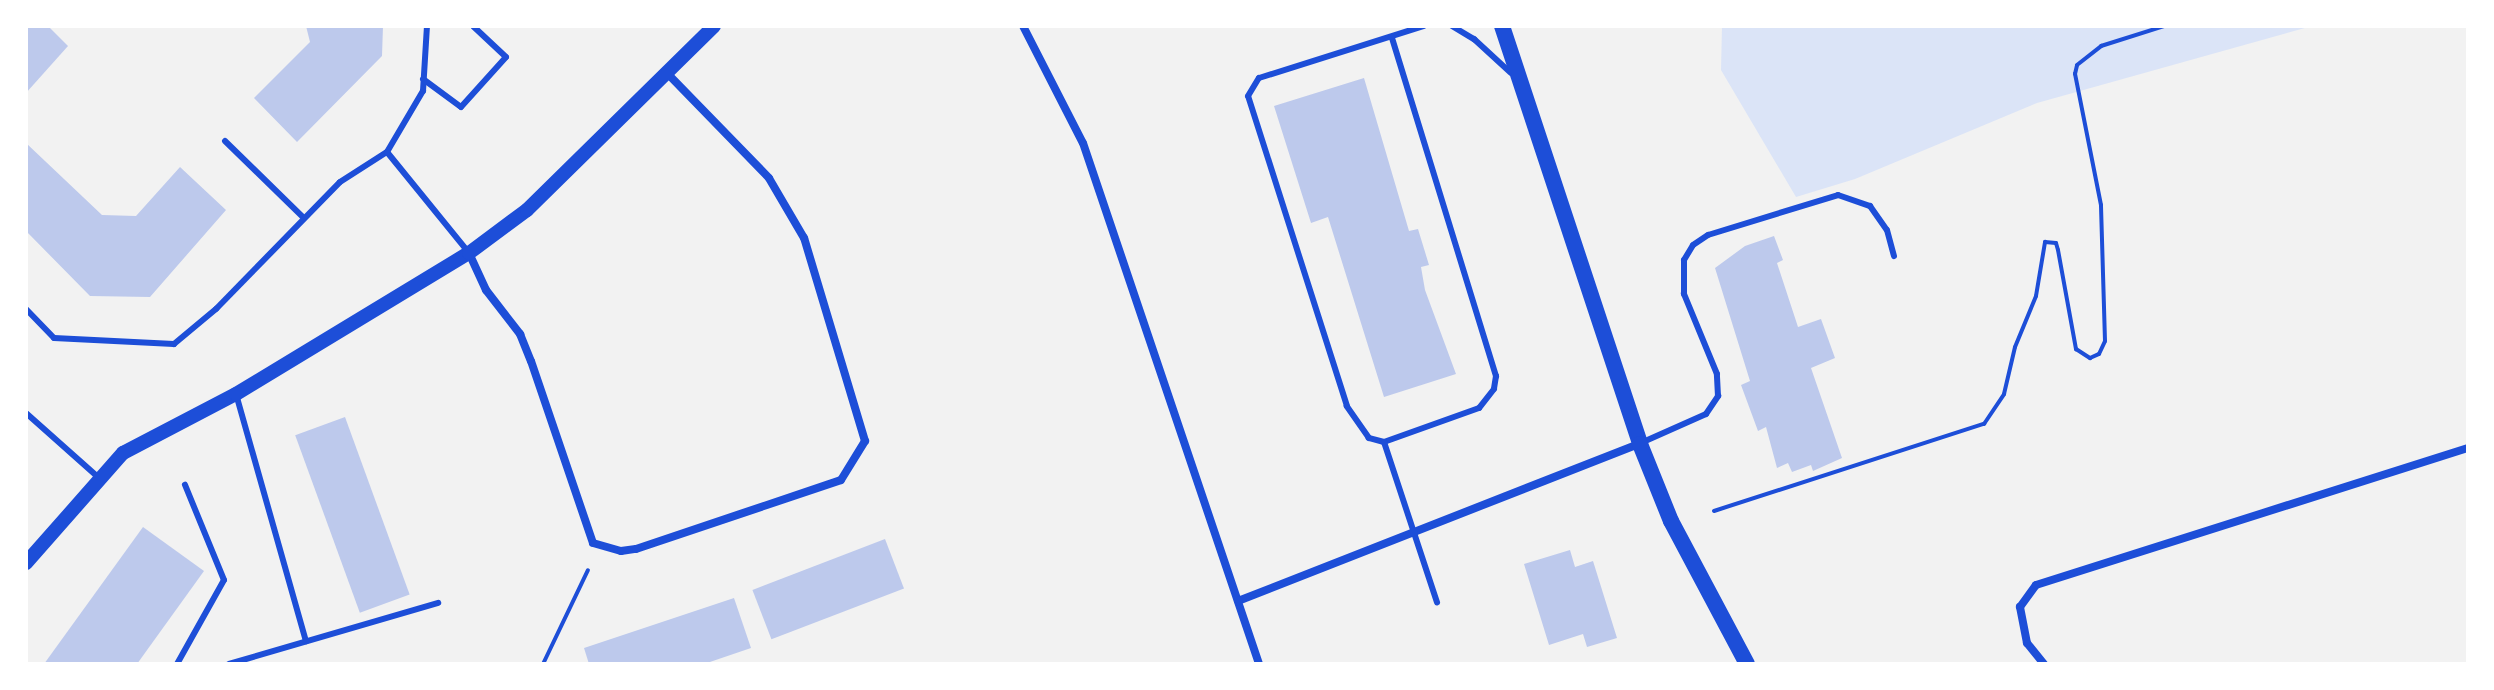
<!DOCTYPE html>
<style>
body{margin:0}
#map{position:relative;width:2494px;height:690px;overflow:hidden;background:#f2f2f2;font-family:"Source Sans 3",sans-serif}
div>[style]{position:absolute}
.green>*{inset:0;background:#dbe4f7}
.building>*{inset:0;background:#bdc9ec;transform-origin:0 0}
.path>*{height:4px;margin:-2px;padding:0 2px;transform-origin:2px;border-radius:2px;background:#1d4ed8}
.service>*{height:6px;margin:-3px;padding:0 3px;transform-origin:3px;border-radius:3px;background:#1d4ed8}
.minor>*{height:8px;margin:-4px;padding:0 4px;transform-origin:4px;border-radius:4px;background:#1d4ed8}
.tertiary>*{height:14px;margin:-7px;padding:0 7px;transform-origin:7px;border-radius:7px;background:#1d4ed8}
.secondary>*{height:16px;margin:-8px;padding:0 8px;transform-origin:8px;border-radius:8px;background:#1d4ed8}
span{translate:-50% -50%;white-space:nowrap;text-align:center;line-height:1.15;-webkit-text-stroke:8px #fff;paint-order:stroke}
.frame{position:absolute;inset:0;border:28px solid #fff;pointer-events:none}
</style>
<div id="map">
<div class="green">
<i style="clip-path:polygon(1722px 26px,2312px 26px,2037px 103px,1855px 179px,1796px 197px,1721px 70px)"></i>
</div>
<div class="building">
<i style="clip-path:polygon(26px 26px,48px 26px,68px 46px,26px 93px)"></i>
<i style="clip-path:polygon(306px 26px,383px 26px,382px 56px,297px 142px,254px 98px,310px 42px)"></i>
<i style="clip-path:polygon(1364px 78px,1409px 231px,1418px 229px,1429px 265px,1421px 267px,1425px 290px,1456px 374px,1384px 397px,1328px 217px,1311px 223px,1274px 106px)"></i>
<i style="clip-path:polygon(26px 143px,102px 215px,136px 216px,180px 167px,226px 210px,150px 297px,90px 296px,26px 231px)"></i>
<i style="clip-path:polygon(1774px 236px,1783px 260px,1777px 263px,1798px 327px,1821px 319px,1835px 358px,1811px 368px,1842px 458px,1813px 471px,1811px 465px,1792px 472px,1788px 463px,1777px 468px,1766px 427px,1758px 431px,1741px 385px,1750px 381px,1715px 268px,1745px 246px)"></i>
<i style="left:345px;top:417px;width:189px;height:53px;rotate:70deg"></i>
<i style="clip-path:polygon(143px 527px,204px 571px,137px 664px,44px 664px)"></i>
<i style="left:885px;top:539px;width:53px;height:142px;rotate:69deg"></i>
<i style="clip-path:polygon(1570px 550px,1575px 567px,1593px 561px,1617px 638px,1587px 647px,1583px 634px,1549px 645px,1524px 564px)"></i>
<i style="clip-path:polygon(734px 598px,751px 648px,704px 664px,589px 664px,584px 648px)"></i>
</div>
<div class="path">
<i style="left:1714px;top:511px;width:284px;rotate:-17.9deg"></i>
<i style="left:1984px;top:424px;width:36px;rotate:-56deg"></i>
<i style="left:2004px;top:394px;width:48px;rotate:-76.8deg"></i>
<i style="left:2015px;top:347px;width:55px;rotate:-67.6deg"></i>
<i style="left:2036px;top:296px;width:55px;rotate:-80.5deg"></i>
<i style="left:2045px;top:242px;width:11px;rotate:5deg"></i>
<i style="left:2056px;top:243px;width:7px;rotate:74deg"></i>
<i style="left:2058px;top:250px;width:101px;rotate:79.7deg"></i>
<i style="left:2076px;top:349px;width:17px;rotate:33deg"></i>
<i style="left:2090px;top:358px;width:10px;rotate:-24deg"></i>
<i style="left:2099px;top:354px;width:14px;rotate:-65deg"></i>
<i style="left:2105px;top:341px;width:136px;rotate:-91.7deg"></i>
<i style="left:2101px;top:205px;width:134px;rotate:-101.2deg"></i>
<i style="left:2075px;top:74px;width:9px;rotate:-77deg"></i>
<i style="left:2077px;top:65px;width:31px;rotate:-38deg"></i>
<i style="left:2101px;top:46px;width:66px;rotate:-17.6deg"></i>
<i style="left:543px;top:664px;width:104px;rotate:-64.4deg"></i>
</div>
<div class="service">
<i style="left:1452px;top:26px;width:26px;rotate:31deg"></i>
<i style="left:1474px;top:39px;width:50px;rotate:42.6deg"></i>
<i style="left:1392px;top:38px;width:354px;rotate:72.9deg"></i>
<i style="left:1496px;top:376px;width:13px;rotate:99deg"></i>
<i style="left:1494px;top:389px;width:24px;rotate:128deg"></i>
<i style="left:1479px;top:408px;width:101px;rotate:160.3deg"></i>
<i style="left:1384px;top:442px;width:16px;rotate:-165deg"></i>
<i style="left:1369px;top:438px;width:39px;rotate:-125deg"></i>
<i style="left:1347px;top:406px;width:325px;rotate:-107.7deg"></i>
<i style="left:1248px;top:96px;width:21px;rotate:-59deg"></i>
<i style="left:1259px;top:78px;width:173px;rotate:-17.5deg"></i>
<i style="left:423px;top:79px;width:47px;rotate:36.4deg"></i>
<i style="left:461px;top:107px;width:67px;rotate:-48deg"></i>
<i style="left:506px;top:57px;width:45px;rotate:-136.8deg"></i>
<i style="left:225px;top:141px;width:110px;rotate:44.3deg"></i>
<i style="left:387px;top:152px;width:130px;rotate:50.9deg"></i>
<i style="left:26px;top:309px;width:40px;rotate:46deg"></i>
<i style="left:54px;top:338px;width:120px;rotate:2.9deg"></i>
<i style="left:174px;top:344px;width:55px;rotate:-39.8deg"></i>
<i style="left:216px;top:309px;width:177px;rotate:-45.7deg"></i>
<i style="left:340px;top:182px;width:56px;rotate:-32.6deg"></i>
<i style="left:387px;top:152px;width:71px;rotate:-59.5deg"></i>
<i style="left:423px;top:91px;width:65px;rotate:-86.5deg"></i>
<i style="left:236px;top:394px;width:257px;rotate:74.2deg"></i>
<i style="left:26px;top:413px;width:99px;rotate:41.7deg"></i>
<i style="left:1384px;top:442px;width:169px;rotate:71.7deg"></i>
<i style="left:1643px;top:442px;width:69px;rotate:-24deg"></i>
<i style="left:1706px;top:414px;width:22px;rotate:-56deg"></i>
<i style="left:1718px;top:396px;width:22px;rotate:-93deg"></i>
<i style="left:1717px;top:374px;width:87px;rotate:-112.4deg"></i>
<i style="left:1684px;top:294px;width:34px;rotate:-90deg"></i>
<i style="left:1684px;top:260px;width:17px;rotate:-59deg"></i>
<i style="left:1693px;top:245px;width:18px;rotate:-34deg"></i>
<i style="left:1708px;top:235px;width:136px;rotate:-17.1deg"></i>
<i style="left:1838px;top:195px;width:34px;rotate:19deg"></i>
<i style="left:1870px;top:206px;width:29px;rotate:55deg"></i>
<i style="left:1887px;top:230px;width:27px;rotate:75deg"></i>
<i style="left:177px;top:664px;width:96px;rotate:-60.8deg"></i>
<i style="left:224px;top:580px;width:103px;rotate:-112.3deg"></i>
<i style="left:229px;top:664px;width:218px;rotate:-16.3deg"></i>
</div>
<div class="minor">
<i style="left:1023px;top:26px;width:131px;rotate:62.9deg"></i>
<i style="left:1083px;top:143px;width:550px;rotate:71.33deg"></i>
<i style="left:469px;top:253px;width:41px;rotate:65.3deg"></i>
<i style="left:486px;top:290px;width:56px;rotate:52.3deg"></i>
<i style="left:520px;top:334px;width:29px;rotate:68deg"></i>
<i style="left:531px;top:361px;width:192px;rotate:71.2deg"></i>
<i style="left:593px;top:543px;width:29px;rotate:16deg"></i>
<i style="left:621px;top:551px;width:15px;rotate:-8deg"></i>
<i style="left:636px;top:549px;width:216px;rotate:-18.6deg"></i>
<i style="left:841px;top:480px;width:46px;rotate:-58.4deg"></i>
<i style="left:865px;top:441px;width:212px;rotate:-106.7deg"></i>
<i style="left:804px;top:238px;width:69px;rotate:-120.3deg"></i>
<i style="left:769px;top:178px;width:146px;rotate:-134.2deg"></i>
<i style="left:1238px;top:601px;width:431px;rotate:-21.4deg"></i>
<i style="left:2044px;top:664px;width:27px;rotate:-129deg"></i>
<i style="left:2027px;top:643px;width:37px;rotate:-101deg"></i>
<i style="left:2020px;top:607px;width:27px;rotate:-54deg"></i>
<i style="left:2036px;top:585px;width:453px;rotate:-17.6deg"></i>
</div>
<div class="tertiary">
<i style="left:26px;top:563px;width:147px;rotate:-48.6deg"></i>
<i style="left:123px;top:453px;width:127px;rotate:-27.6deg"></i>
<i style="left:236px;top:394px;width:272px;rotate:-31.2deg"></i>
<i style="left:469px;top:253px;width:72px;rotate:-36.6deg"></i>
<i style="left:527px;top:210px;width:262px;rotate:-44.5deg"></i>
</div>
<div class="secondary">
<i style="left:1502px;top:26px;width:440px;rotate:71.7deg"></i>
<i style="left:1640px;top:444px;width:83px;rotate:68.1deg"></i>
<i style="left:1671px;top:521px;width:162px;rotate:62deg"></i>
</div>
<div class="frame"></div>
</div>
